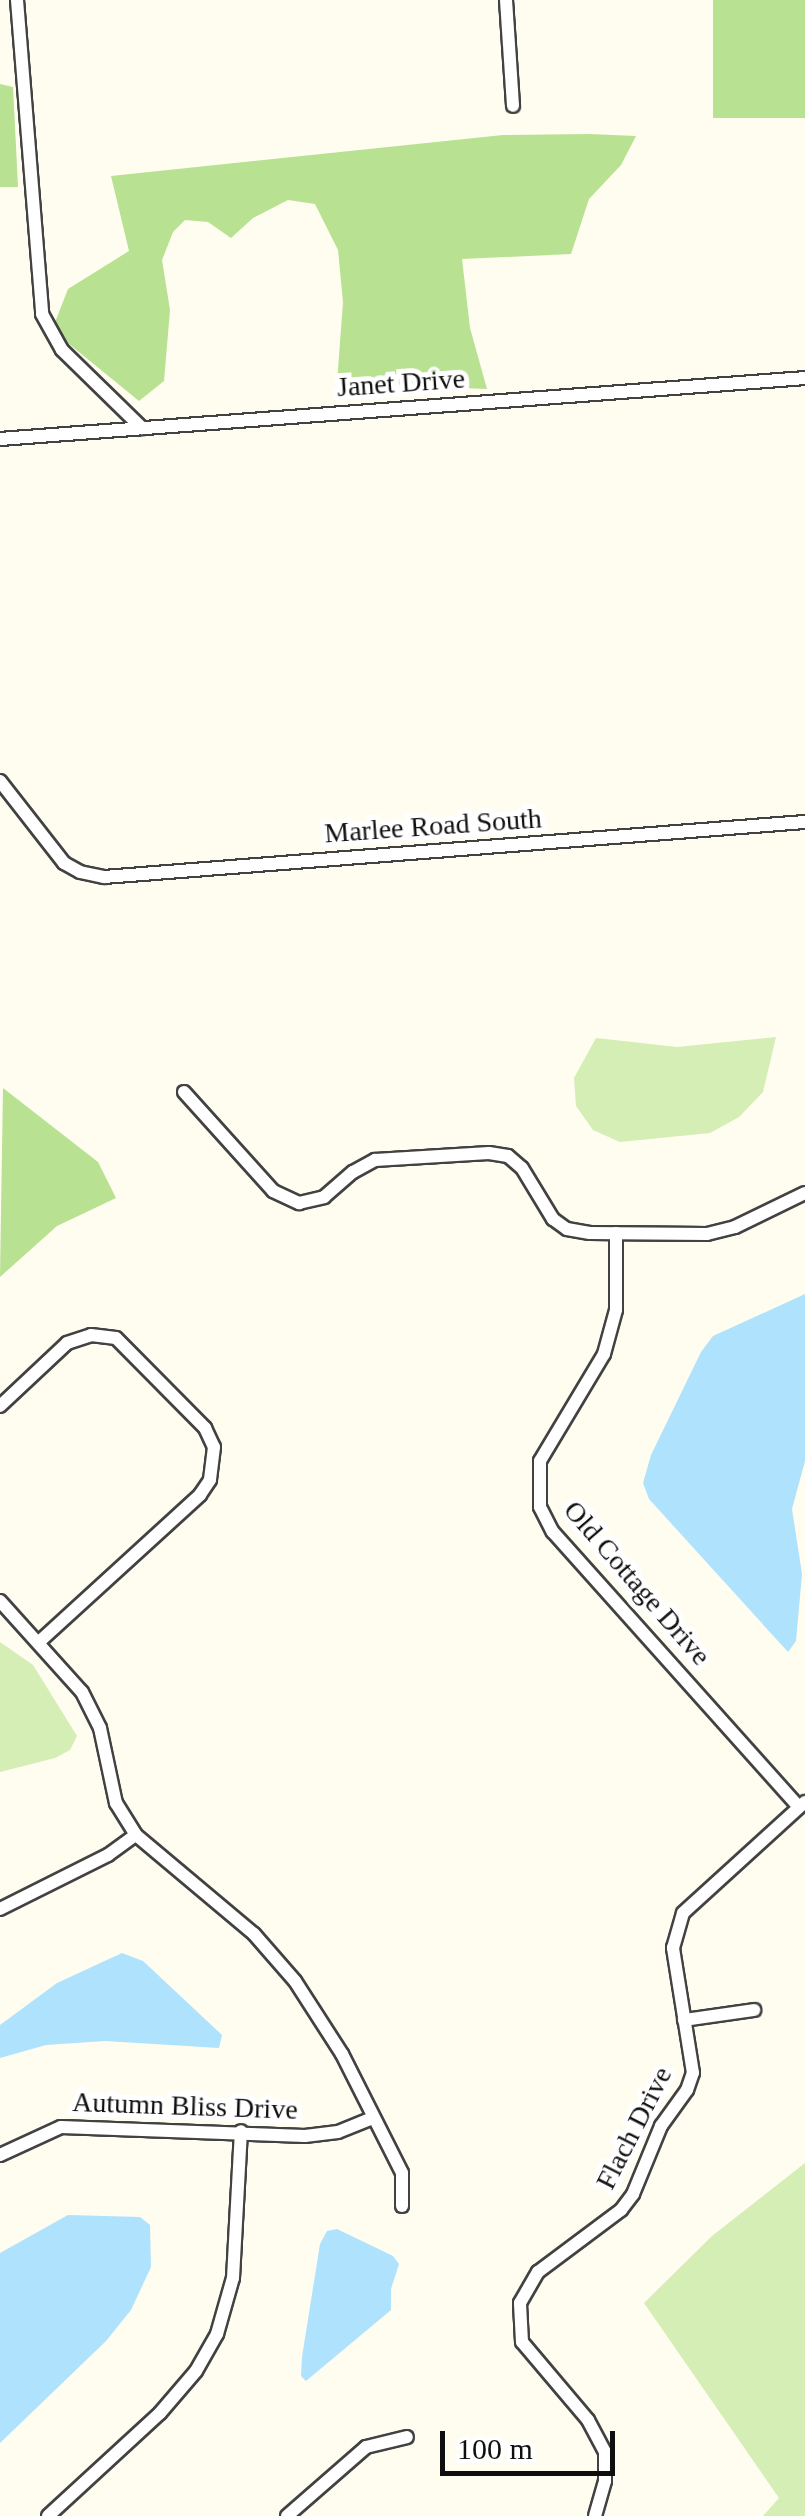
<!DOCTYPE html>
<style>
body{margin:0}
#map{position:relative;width:805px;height:2516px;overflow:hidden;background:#fffcf0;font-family:Georgia,serif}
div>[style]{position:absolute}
.green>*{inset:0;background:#d4eeb5}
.forest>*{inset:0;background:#b8e192;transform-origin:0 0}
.water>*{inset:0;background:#afe2fd}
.roads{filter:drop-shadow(2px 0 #424242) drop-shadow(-2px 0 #424242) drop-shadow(0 2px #424242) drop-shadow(0 -2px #424242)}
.minor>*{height:12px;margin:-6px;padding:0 6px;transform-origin:6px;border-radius:6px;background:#fff}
span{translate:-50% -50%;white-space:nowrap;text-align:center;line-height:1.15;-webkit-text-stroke:10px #fff;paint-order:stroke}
.street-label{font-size:28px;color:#0f0f0f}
.scale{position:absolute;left:440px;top:2431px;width:175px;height:45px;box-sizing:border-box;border:5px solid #0f0f0f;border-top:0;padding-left:12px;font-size:30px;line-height:35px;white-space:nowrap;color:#0f0f0f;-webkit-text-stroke:8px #fff;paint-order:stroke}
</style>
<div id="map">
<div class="green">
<i style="clip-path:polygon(776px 1037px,763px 1092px,739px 1117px,710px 1133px,620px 1142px,593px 1130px,576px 1106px,574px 1078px,596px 1038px,677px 1047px)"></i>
<i style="clip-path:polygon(0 1642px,33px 1665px,77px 1736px,70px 1750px,55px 1758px,0 1772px)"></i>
<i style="clip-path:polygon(805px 2163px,805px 2516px,763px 2516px,779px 2498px,644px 2303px,712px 2236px)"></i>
</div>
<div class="forest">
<i style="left:713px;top:0;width:92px;height:118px"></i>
<i style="clip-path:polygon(0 84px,13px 87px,18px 187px,0 187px)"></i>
<i style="clip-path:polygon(589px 134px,636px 136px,621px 165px,589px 199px,571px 254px,462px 259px,470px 328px,487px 389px,337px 383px,343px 302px,338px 250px,315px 204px,288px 200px,253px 218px,231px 238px,208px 222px,185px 220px,173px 232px,162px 260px,170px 310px,164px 381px,139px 401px,52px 330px,68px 289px,129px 251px,111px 176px,503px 135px)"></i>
<i style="clip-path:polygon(3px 1088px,98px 1162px,116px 1198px,57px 1226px,0 1277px)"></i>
</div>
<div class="water">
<i style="clip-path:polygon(805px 1294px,805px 1461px,792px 1509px,802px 1574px,796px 1641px,788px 1652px,649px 1499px,643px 1483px,651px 1455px,701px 1352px,713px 1336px)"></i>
<i style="clip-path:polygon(122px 1953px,143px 1961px,222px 2035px,219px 2048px,105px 2041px,46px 2045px,0 2058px,0 2025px,57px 1983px)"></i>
<i style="clip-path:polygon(68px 2215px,140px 2217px,150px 2225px,151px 2267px,131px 2310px,106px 2341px,0 2443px,0 2253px)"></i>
<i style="clip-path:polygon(337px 2229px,393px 2256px,399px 2264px,391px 2289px,391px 2310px,306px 2381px,301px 2376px,302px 2357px,320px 2244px,327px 2231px)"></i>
</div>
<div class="roads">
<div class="minor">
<i style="left:17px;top:0;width:315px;rotate:85.4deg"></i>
<i style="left:42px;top:314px;width:41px;rotate:60.9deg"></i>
<i style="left:62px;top:350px;width:112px;rotate:44.3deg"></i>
<i style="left:506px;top:0;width:106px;rotate:86.2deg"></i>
<i style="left:0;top:439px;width:807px;rotate:-4.33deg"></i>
<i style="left:0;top:781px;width:104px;rotate:52deg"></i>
<i style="left:64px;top:863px;width:18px;rotate:29deg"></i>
<i style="left:80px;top:872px;width:25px;rotate:12deg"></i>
<i style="left:104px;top:877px;width:703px;rotate:-4.49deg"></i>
<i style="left:184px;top:1092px;width:133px;rotate:48deg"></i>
<i style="left:273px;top:1191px;width:29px;rotate:25deg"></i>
<i style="left:299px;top:1203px;width:26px;rotate:-13deg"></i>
<i style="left:324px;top:1197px;width:38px;rotate:-41deg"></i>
<i style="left:353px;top:1172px;width:25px;rotate:-29deg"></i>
<i style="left:375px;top:1160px;width:114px;rotate:-3.5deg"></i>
<i style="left:489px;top:1153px;width:19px;rotate:9deg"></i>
<i style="left:508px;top:1156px;width:18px;rotate:41deg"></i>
<i style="left:522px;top:1168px;width:60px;rotate:58.7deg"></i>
<i style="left:553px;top:1219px;width:17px;rotate:36deg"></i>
<i style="left:567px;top:1229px;width:23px;rotate:10deg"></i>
<i style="left:590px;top:1233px;width:117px;rotate:0.5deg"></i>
<i style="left:707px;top:1234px;width:29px;rotate:-14deg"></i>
<i style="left:735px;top:1227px;width:78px;rotate:-25.9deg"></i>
<i style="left:616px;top:1233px;width:77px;rotate:90deg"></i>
<i style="left:616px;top:1310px;width:46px;rotate:105.3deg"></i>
<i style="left:604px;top:1354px;width:125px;rotate:120.9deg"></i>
<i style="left:540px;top:1461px;width:46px;rotate:90deg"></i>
<i style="left:540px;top:1507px;width:28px;rotate:63deg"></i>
<i style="left:553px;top:1532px;width:369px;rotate:48.2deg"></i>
<i style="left:0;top:1406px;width:92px;rotate:-43.2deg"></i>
<i style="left:67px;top:1343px;width:25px;rotate:-18deg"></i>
<i style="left:91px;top:1335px;width:25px;rotate:7deg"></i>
<i style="left:116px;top:1338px;width:127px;rotate:45.3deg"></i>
<i style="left:205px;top:1428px;width:21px;rotate:65deg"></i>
<i style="left:214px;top:1447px;width:33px;rotate:97deg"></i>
<i style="left:210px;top:1480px;width:18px;rotate:124deg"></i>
<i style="left:200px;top:1495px;width:219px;rotate:137.6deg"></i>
<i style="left:0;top:1601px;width:122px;rotate:48deg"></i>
<i style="left:82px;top:1692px;width:40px;rotate:63.4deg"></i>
<i style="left:100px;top:1728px;width:77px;rotate:78deg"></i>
<i style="left:116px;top:1803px;width:38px;rotate:58deg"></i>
<i style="left:136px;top:1835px;width:154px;rotate:40deg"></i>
<i style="left:254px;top:1934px;width:62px;rotate:48.9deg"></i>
<i style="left:295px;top:1981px;width:87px;rotate:57.2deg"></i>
<i style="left:342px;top:2054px;width:133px;rotate:63.2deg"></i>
<i style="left:402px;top:2173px;width:33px;rotate:90deg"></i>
<i style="left:0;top:1909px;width:121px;rotate:-26.6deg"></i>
<i style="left:108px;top:1855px;width:34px;rotate:-36deg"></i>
<i style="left:684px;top:2020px;width:71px;rotate:-8.1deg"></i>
<i style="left:0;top:2155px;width:67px;rotate:-24.7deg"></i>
<i style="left:61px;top:2127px;width:244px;rotate:2.1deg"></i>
<i style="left:305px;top:2136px;width:33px;rotate:-7deg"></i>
<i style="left:338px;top:2132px;width:37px;rotate:-22deg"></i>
<i style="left:48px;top:2516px;width:152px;rotate:-42.6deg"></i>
<i style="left:160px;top:2413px;width:55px;rotate:-49.4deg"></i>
<i style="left:196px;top:2371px;width:43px;rotate:-60.4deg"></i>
<i style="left:217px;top:2334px;width:58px;rotate:-74.1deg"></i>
<i style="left:233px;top:2278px;width:147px;rotate:-86.9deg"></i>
<i style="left:287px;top:2516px;width:105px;rotate:-41.1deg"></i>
<i style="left:366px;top:2447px;width:42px;rotate:-13.7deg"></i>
<i style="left:595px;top:2516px;width:36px;rotate:-74deg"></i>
<i style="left:605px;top:2481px;width:29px;rotate:-90deg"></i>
<i style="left:605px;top:2452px;width:36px;rotate:-118deg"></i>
<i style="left:588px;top:2420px;width:102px;rotate:-130.2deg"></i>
<i style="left:522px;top:2342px;width:39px;rotate:-93deg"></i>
<i style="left:520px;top:2303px;width:36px;rotate:-60deg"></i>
<i style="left:538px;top:2272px;width:104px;rotate:-36.8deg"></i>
<i style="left:621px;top:2210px;width:20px;rotate:-53deg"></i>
<i style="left:633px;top:2194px;width:74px;rotate:-67.6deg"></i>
<i style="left:661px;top:2126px;width:44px;rotate:-54.2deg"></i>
<i style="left:687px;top:2090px;width:18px;rotate:-71deg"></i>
<i style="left:693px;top:2073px;width:127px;rotate:-99.1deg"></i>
<i style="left:673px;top:1948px;width:36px;rotate:-74deg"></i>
<i style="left:683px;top:1913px;width:165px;rotate:-42.3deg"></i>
</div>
</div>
<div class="street-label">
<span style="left:401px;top:383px;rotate:-4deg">Janet Drive</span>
<span style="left:433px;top:826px;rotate:-4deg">Marlee Road South</span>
<span style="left:637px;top:1583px;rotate:49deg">Old Cottage Drive</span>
<span style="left:185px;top:2106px;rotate:2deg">Autumn Bliss Drive</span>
<span style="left:634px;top:2128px;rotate:-63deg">Flach Drive</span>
</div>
<div class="scale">100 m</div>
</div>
